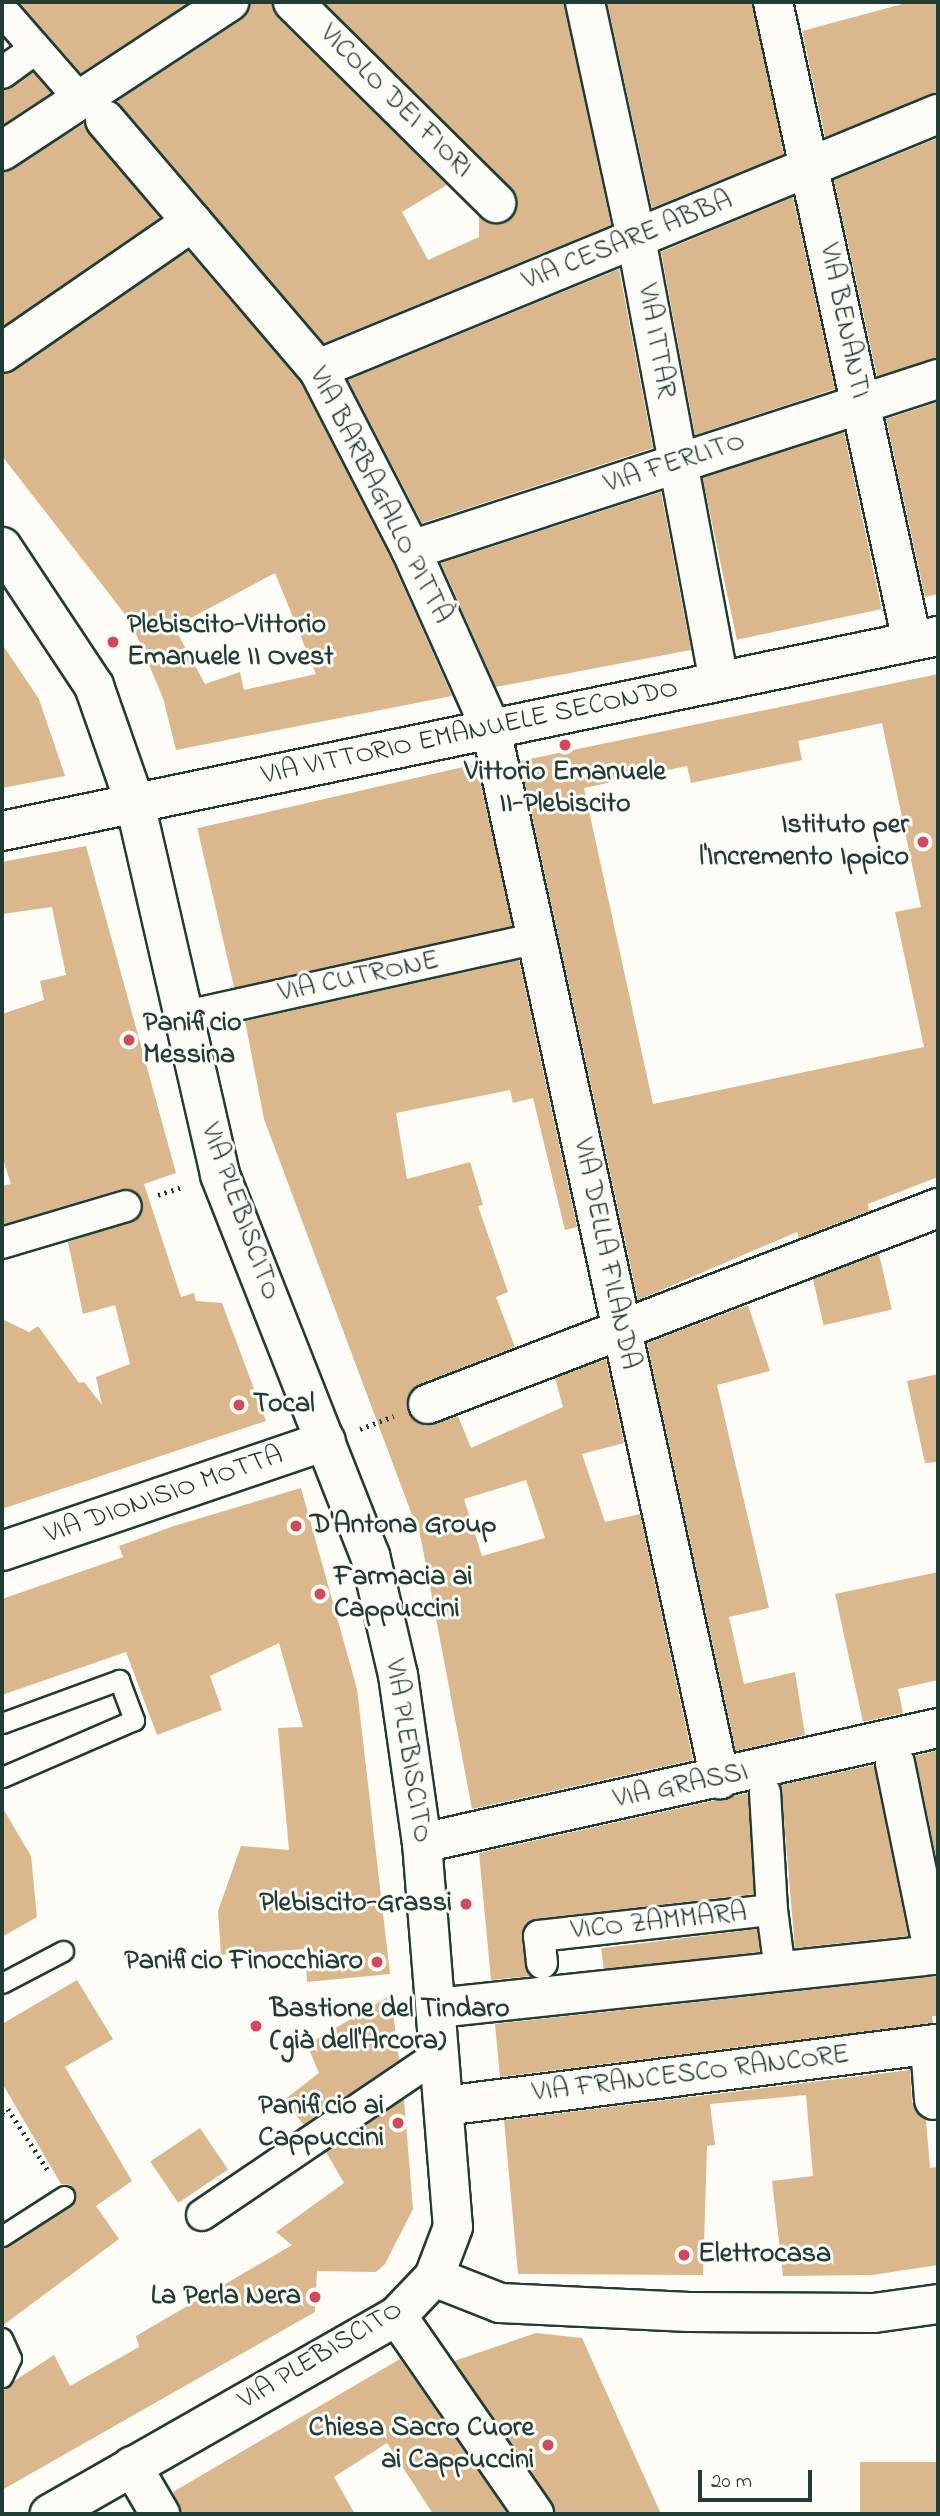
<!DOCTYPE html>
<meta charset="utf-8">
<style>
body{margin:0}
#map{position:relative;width:940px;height:2516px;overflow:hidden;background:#fdfcf7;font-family:"Indie Flower",sans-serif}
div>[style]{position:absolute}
.building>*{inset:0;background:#dab78c;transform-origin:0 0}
.path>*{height:4.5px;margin-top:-2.25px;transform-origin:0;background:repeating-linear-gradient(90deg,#1f3d34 0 2px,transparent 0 7px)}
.roads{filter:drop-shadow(2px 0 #1f3d34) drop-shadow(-2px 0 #1f3d34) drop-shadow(0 2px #1f3d34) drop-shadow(0 -2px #1f3d34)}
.service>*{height:19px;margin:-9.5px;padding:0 9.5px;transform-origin:9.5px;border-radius:9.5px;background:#fdfcf7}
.pedestrian>*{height:30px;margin:-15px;padding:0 15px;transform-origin:15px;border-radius:15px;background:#fdfcf7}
.minor>*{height:38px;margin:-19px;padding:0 19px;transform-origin:19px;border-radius:19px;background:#fdfcf7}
.tertiary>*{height:38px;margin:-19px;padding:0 19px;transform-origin:19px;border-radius:19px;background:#fdfcf7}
.secondary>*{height:38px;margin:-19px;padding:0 19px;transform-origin:19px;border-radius:19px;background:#fdfcf7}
.dots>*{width:19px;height:19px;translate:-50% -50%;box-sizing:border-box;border:4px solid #fdfcf7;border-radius:50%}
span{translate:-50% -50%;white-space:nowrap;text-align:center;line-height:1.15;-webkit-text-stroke:6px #fdfcf7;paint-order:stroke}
.street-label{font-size:28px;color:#1f3d34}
.poi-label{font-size:28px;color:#1f3d34;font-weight:700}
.left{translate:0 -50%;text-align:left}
.right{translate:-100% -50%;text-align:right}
.frame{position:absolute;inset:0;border:4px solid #1f3d34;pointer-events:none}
.scale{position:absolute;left:698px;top:2470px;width:114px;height:32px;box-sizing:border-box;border:4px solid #1f3d34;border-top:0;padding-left:9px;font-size:21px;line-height:24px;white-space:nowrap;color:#1f3d34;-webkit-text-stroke:5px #fdfcf7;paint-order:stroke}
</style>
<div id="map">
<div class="building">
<i style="clip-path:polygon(18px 2px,190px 2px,81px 73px)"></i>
<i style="clip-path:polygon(251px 2px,272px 2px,278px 18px,447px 185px,402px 212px,428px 260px,479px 237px,479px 216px,491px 224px,511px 219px,517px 197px,324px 2px,564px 2px,611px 225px,324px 343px,116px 102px,241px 20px)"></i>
<i style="clip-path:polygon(607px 2px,752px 2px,784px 154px,652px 208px)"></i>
<i style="clip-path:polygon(910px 2px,938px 2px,938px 93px,825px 137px,802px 31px)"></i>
<i style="clip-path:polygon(33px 72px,51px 93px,2px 125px,2px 90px)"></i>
<i style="clip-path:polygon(84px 124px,160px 218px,2px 327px,2px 173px)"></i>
<i style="clip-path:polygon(938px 138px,938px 358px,877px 376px,834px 180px)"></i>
<i style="clip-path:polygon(793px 197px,835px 389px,695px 435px,661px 252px)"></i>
<i style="clip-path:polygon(evenodd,188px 251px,300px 381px,391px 559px,452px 696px,176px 750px,163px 698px,131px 622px,2px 456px,2px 375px,188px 251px,275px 573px,316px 674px,244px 690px,240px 672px,205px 684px,174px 627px,275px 573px)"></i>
<i style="clip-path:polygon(619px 269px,653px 448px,422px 523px,348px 380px)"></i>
<i style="clip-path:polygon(938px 402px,938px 594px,925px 597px,886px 419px)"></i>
<i style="left:844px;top:432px;width:181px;height:148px;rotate:78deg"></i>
<i style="clip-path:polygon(661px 492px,691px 650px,496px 687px,441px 563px)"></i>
<i style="clip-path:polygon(2px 644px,39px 699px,65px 776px,2px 788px)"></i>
<i style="clip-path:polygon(evenodd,938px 674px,938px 1177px,868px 1204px,869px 1211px,799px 1238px,797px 1232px,638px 1300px,520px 761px,938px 674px,882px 723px,921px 907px,895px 912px,924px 1047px,653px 1104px,584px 788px,687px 766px,691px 783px,802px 760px,798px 741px,882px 723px)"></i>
<i style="left:476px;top:764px;width:166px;height:286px;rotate:77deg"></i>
<i style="clip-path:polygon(86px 846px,176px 1173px,144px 1184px,181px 1297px,194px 1293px,196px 1301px,222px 1303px,266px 1421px,2px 1509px,2px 1319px,29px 1332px,38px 1326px,79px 1383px,84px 1382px,102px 1405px,96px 1377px,130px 1364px,115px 1305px,83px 1314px,68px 1242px,138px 1218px,143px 1209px,138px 1194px,121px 1189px,2px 1225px,2px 1186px,11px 1184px,2px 1156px,2px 1014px,44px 1000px,40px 981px,66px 975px,52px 907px,2px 914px,2px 862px)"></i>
<i style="clip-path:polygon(evenodd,519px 960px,577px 1227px,565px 1230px,533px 1098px,513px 1103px,510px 1090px,396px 1113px,407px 1179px,470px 1162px,483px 1205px,478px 1206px,508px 1292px,496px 1297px,515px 1347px,420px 1384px,411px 1391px,407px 1411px,425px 1426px,458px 1416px,471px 1448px,563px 1407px,555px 1378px,606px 1359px,624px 1443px,582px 1454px,605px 1522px,640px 1514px,693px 1760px,472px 1809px,421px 1539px,264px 1119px,245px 1021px,519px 960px,526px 1480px,545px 1538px,482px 1556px,464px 1499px,526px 1480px)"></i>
<i style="left:879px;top:1254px;width:57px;height:70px;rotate:77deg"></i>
<i style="clip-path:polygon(748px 1305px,770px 1371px,717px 1385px,769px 1608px,729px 1617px,744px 1684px,795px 1672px,805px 1735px,736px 1751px,647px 1343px)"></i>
<i style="clip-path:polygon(938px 1374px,938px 1462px,925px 1463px,907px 1381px)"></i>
<i style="clip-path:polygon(301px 1488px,357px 1689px,390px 1974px,307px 1982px,305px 1949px,221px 1955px,218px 1911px,241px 1846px,289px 1850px,278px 1728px,303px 1727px,279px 1643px,210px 1676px,222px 1710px,157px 1735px,126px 1652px,2px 1695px,2px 1599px,123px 1557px,119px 1546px,174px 1526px)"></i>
<i style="clip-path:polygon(938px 1572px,938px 1680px,898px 1689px,903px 1713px,863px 1722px,835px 1594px)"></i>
<i style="clip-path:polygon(938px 1750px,938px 1866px,915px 1756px)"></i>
<i style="clip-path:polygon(874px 1765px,908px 1936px,795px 1948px,781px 1785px)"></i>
<i style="clip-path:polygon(748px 1793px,754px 1894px,536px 1919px,523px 1928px,522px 1937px,531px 1976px,491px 1980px,479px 1853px)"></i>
<i style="clip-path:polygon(2px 1807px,31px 1856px,37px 1917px,2px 1937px)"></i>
<i style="left:757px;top:1929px;width:23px;height:157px;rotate:83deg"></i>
<i style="clip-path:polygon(938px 1976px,938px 2016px,932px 2016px,933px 2023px,500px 2077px,495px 2024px)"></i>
<i style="clip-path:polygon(77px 1980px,113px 2039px,65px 2067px,132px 2181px,96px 2206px,119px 2239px,2px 2326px,2px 2248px,71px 2206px,76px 2196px,70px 2185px,61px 2184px,2px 2083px,2px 2024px)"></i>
<i style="clip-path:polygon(391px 1995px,399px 2060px,304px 2125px,284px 2100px,319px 2073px,307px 2045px)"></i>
<i style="clip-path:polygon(910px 2070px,912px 2102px,926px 2120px,930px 2168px,938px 2167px,938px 2265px,872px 2275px,783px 2276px,772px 2181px,813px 2176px,806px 2095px,710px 2104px,715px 2145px,707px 2146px,703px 2275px,518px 2274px,504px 2120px)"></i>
<i style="clip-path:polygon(404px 2099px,413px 2209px,385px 2264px,376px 2272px,317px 2271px,315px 2312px,2px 2490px,2px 2389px,54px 2355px,70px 2386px,139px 2347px,136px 2336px,292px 2245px,276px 2232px,344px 2183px,326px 2152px)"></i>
<i style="left:200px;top:2128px;width:50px;height:60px;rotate:56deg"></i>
<i style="clip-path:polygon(536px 2333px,582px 2338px,661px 2514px,556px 2514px,454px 2361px)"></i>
<i style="clip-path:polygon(400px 2359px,508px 2514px,433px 2514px,387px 2443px,334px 2477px,355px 2514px,182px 2514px,173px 2492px)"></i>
<i style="left:938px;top:2462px;width:52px;height:78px;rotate:90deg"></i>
</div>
<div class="path">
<i style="left:158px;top:1195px;width:26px;rotate:-18deg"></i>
<i style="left:360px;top:1429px;width:36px;rotate:-21deg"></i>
<i style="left:2px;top:2112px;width:7px;rotate:-27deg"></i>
<i style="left:8px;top:2109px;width:75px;rotate:56.9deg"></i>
</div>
<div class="roads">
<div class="service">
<i style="left:2px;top:1723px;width:125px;rotate:-20.2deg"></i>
<i style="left:119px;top:1680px;width:43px;rotate:69.4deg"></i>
<i style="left:134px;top:1720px;width:144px;rotate:156.6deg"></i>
<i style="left:2px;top:1983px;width:69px;rotate:-27.7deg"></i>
<i style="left:2px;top:2236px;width:74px;rotate:-32.8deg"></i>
<i style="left:2px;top:2338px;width:22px;rotate:66deg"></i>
<i style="left:11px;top:2358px;width:21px;rotate:115deg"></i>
</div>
<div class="pedestrian">
<i style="left:2px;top:10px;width:118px;rotate:48.8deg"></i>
<i style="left:2px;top:73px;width:41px;rotate:-36deg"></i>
<i style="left:182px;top:1017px;width:364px;rotate:-12.5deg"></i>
<i style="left:2px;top:1243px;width:129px;rotate:-16.6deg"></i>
<i style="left:772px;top:1910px;width:62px;rotate:82.5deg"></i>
<i style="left:542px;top:1963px;width:27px;rotate:-96deg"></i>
<i style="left:539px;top:1936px;width:234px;rotate:-6.4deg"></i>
<i style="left:772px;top:1910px;width:118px;rotate:-93.4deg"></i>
<i style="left:202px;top:2215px;width:287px;rotate:-34.1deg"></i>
</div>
<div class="minor">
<i style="left:293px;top:2px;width:286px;rotate:44.7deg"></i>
<i style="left:585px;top:2px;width:241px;rotate:77.8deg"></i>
<i style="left:636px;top:238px;width:451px;rotate:79.4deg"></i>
<i style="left:773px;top:2px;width:654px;rotate:77.73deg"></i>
<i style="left:105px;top:120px;width:328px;rotate:49.5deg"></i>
<i style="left:318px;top:369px;width:203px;rotate:62.8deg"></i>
<i style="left:411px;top:550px;width:196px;rotate:65.9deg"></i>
<i style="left:491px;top:729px;width:1075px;rotate:77.7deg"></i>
<i style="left:2px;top:151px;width:272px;rotate:-33.3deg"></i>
<i style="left:2px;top:353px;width:231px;rotate:-34.6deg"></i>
<i style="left:318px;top:369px;width:670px;rotate:-22.36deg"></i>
<i style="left:411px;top:550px;width:554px;rotate:-17.98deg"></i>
<i style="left:428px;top:1404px;width:546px;rotate:-21.02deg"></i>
<i style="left:2px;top:1551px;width:342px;rotate:-18.8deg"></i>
<i style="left:422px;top:1843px;width:529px;rotate:-12.56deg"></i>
<i style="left:437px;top:2008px;width:500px;rotate:-6.1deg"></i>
<i style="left:934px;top:1955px;width:196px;rotate:-101.5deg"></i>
<i style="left:930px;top:2045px;width:55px;rotate:85.8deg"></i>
<i style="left:444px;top:2106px;width:498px;rotate:-7.2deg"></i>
<i style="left:397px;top:2316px;width:241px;rotate:55.3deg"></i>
<i style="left:132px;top:2466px;width:56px;rotate:59.7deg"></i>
</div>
<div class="tertiary">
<i style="left:434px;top:2277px;width:71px;rotate:21.5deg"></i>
<i style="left:500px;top:2303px;width:189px;rotate:2.7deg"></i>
<i style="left:689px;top:2312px;width:185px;rotate:0.3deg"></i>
<i style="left:874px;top:2313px;width:65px;rotate:-8deg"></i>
</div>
<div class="secondary">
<i style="left:2px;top:547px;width:167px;rotate:56.5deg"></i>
<i style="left:94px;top:686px;width:124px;rotate:70.7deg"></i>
<i style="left:135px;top:803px;width:382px;rotate:77.1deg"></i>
<i style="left:220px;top:1175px;width:409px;rotate:68.5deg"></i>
<i style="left:370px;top:1555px;width:123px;rotate:76.9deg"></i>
<i style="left:398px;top:1675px;width:170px;rotate:81.9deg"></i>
<i style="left:422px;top:1843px;width:385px;rotate:85.4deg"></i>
<i style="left:453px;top:2227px;width:53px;rotate:110.8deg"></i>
<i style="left:434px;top:2277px;width:54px;rotate:133.5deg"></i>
<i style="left:397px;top:2316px;width:400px;rotate:150.3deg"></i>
<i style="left:2px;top:831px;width:956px;rotate:-11.77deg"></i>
</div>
</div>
<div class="dots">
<i style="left:113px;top:642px;background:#d1495b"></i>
<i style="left:565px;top:745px;background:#d1495b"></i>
<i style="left:923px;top:842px;background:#d1495b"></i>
<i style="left:129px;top:1040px;background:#d1495b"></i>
<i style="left:239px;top:1405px;background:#d1495b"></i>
<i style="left:296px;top:1526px;background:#d1495b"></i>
<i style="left:320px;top:1594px;background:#d1495b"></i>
<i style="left:466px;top:1904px;background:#d1495b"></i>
<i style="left:377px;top:1962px;background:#d1495b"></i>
<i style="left:256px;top:2026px;background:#d1495b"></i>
<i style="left:398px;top:2123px;background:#d1495b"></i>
<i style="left:684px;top:2255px;background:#d1495b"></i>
<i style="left:315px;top:2297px;background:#d1495b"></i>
<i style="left:548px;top:2445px;background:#d1495b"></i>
</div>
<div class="street-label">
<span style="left:395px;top:102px;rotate:45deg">VICOLO DEI FIORI</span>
<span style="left:628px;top:242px;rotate:-22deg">VIA CESARE ABBA</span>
<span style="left:843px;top:321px;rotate:78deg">VIA BENANTI</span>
<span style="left:655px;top:341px;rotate:80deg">VIA ITTAR</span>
<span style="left:675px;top:464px;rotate:-18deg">VIA FERLITO</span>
<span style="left:379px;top:496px;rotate:63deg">VIA BARBAGALLO PITTÀ</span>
<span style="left:470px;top:733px;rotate:-12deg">VIA VITTORIO EMANUELE SECONDO</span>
<span style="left:359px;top:978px;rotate:-12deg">VIA CUTRONE</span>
<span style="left:239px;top:1212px;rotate:70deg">VIA PLEBISCITO</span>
<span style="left:605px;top:1254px;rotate:78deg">VIA DELLA FILANDA</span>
<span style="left:164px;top:1496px;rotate:-19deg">VIA DIONISIO MOTTA</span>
<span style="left:407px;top:1751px;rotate:81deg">VIA PLEBISCITO</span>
<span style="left:681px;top:1787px;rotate:-12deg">VIA GRASSI</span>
<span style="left:659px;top:1923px;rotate:-6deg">VICO ZAMMARA</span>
<span style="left:691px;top:2075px;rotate:-7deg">VIA FRANCESCO RANCORE</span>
<span style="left:321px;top:2356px;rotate:-31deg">VIA PLEBISCITO</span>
</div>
<div class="poi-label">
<span class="left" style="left:127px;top:642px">Plebiscito-Vittorio<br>Emanuele II Ovest</span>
<span style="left:565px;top:789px">Vittorio Emanuele<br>II-Plebiscito</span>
<span class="right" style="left:909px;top:842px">Istituto per<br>l'Incremento Ippico</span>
<span class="left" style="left:143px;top:1040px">Panificio<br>Messina</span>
<span class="left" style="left:253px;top:1405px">Tocal</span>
<span class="left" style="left:310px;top:1526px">D'Antona Group</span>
<span class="left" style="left:334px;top:1594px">Farmacia ai<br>Cappuccini</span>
<span class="right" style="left:452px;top:1904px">Plebiscito-Grassi</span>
<span class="right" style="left:363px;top:1962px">Panificio Finocchiaro</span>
<span class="left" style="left:270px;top:2026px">Bastione del Tindaro<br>(già dell'Arcora)</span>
<span class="right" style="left:384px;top:2123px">Panificio ai<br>Cappuccini</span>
<span class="left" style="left:698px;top:2255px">Elettrocasa</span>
<span class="right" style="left:301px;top:2297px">La Perla Nera</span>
<span class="right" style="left:534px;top:2445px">Chiesa Sacro Cuore<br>ai Cappuccini</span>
</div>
<div class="frame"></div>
<div class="scale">20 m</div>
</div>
